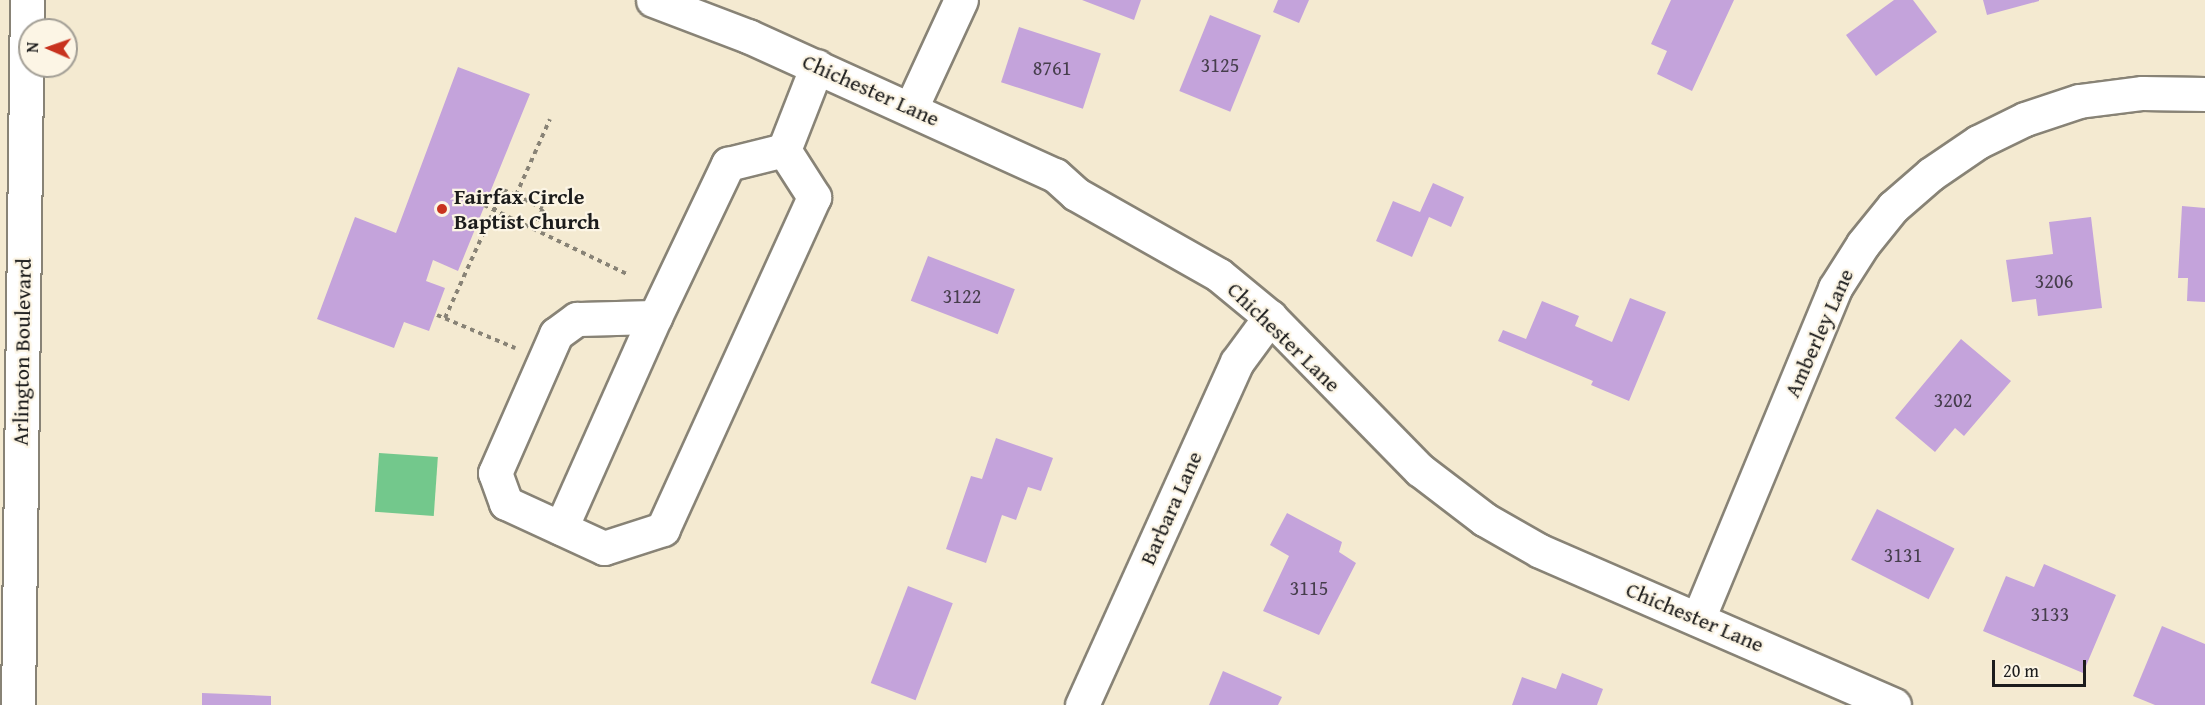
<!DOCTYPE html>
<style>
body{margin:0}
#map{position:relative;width:2205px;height:705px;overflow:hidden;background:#f4ead1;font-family:"Gentium Book Plus",serif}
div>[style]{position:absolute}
.green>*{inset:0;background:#73c88c;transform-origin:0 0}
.building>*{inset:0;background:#c4a3db;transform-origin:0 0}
.path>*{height:4px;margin-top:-2px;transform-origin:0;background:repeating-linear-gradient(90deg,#888376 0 4.5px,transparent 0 9px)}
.roads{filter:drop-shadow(2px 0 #888376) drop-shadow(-2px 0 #888376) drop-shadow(0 2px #888376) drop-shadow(0 -2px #888376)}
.minor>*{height:33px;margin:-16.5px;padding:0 16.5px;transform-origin:16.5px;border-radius:16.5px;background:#fff}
.major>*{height:33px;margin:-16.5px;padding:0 16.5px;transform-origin:16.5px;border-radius:16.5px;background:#fff}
.dots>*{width:16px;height:16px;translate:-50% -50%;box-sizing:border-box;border:3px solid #fcf5e5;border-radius:50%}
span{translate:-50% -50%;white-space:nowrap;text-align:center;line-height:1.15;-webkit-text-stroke:4.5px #fcf5e5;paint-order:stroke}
.number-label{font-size:20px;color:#463e4c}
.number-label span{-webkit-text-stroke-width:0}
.street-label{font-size:22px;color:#1c1c1c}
.poi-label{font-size:22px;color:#1c1c1c;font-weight:700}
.left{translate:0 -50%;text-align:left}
.north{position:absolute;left:18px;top:18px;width:60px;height:60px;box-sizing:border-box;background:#fcf5e5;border:2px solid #a29e95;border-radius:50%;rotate:272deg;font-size:16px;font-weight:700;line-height:24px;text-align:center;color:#1c1c1c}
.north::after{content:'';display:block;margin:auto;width:21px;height:27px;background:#c8321e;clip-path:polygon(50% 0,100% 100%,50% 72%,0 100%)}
.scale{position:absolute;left:1992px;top:660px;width:94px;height:27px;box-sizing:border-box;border:3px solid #1c1c1c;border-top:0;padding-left:8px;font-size:18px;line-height:21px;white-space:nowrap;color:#1c1c1c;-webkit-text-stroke:4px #fcf5e5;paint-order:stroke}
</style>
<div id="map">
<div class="green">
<i style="left:379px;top:453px;width:59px;height:59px;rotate:4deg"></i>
</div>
<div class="building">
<i style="clip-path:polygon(1082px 0,1141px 0,1134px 20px)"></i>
<i style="clip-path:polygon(1278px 0,1309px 0,1299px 23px,1273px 12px)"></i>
<i style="clip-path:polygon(1671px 0,1734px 0,1692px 91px,1657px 74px,1667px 51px,1651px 44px)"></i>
<i style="clip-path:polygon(1894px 0,1913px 0,1937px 32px,1876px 76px,1846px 35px)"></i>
<i style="clip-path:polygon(1983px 0,2039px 0,2039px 1px,1987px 15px)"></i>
<i style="left:1210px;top:15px;width:55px;height:82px;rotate:22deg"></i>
<i style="left:1019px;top:27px;width:86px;height:58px;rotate:18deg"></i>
<i style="clip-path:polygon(458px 67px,530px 94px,458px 271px,433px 260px,426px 281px,445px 288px,429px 331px,404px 322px,394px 348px,317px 319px,355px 217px,396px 233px)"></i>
<i style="clip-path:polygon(1433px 183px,1464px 197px,1451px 227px,1429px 217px,1412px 257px,1376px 241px,1393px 201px,1420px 212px)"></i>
<i style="clip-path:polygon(2182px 206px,2205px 208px,2205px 302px,2187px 301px,2188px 278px,2178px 278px)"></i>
<i style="clip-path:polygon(2091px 217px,2102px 308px,2038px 316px,2036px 299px,2012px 302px,2006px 260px,2053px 254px,2049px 222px)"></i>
<i style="left:928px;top:256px;width:93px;height:48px;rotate:21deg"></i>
<i style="clip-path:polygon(1630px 298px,1666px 312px,1629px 401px,1591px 385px,1593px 381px,1498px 341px,1503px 330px,1526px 339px,1542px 301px,1579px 316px,1575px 326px,1612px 342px)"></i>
<i style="clip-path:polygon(1961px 339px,2011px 381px,1964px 436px,1955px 428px,1935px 452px,1895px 418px)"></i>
<i style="clip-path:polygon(996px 438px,1053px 458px,1041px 491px,1028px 487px,1016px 520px,1002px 515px,986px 563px,946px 549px,971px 476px,982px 479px)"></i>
<i style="left:1877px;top:509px;width:87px;height:57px;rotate:27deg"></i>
<i style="clip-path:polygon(1287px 513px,1342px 542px,1339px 552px,1356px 563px,1319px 635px,1263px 611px,1289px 556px,1270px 545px)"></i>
<i style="clip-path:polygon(2044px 564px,2116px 595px,2083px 673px,1983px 631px,2006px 576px,2034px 587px)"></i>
<i style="left:908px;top:586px;width:48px;height:104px;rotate:21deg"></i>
<i style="clip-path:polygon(2162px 626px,2205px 644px,2205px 705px,2155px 705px,2133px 696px)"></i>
<i style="clip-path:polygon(1223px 671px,1282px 697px,1278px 705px,1209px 705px)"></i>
<i style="clip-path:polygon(1562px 673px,1603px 689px,1597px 705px,1512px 705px,1522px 677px,1556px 689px)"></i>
<i style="clip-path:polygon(202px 693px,271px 696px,271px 705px,202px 705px)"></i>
</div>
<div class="path">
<i style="left:516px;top:195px;width:30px;rotate:27deg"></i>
<i style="left:543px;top:209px;width:22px;rotate:117deg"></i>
<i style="left:484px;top:205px;width:161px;rotate:25.8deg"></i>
<i style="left:437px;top:315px;width:85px;rotate:22.9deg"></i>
<i style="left:445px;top:318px;width:141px;rotate:-65.6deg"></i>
<i style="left:503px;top:190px;width:14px;rotate:21deg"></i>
<i style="left:516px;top:195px;width:83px;rotate:-65.9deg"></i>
</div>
<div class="roads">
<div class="minor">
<i style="left:653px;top:0;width:102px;rotate:20.8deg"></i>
<i style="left:748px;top:36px;width:337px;rotate:24.4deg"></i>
<i style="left:1055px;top:175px;width:28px;rotate:42deg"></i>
<i style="left:1076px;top:194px;width:164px;rotate:29.5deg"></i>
<i style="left:1219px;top:275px;width:66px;rotate:39.5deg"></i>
<i style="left:1270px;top:317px;width:214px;rotate:45.6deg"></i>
<i style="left:1420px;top:470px;width:81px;rotate:37.4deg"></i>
<i style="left:1484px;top:519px;width:64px;rotate:29.7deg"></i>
<i style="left:1540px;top:551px;width:386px;rotate:23.5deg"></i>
<i style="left:911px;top:108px;width:119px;rotate:-65.2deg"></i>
<i style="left:784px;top:150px;width:56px;rotate:57.4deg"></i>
<i style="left:814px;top:197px;width:365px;rotate:114.5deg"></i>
<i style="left:663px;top:529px;width:62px;rotate:162.1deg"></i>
<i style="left:604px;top:548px;width:108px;rotate:-155.3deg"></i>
<i style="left:506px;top:503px;width:32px;rotate:-110deg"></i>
<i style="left:495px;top:473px;width:152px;rotate:-66.3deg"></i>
<i style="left:556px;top:334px;width:26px;rotate:-36deg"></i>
<i style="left:577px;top:319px;width:78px;rotate:-1.5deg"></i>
<i style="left:655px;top:317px;width:170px;rotate:-64.5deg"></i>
<i style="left:728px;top:164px;width:58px;rotate:-14deg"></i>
<i style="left:784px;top:150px;width:90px;rotate:-68.6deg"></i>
<i style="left:561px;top:528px;width:231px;rotate:-66deg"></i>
<i style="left:1698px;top:619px;width:358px;rotate:-67.5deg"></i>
<i style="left:1835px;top:288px;width:52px;rotate:-57.5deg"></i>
<i style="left:1863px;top:244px;width:48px;rotate:-51deg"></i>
<i style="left:1893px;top:207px;width:50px;rotate:-41deg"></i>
<i style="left:1931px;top:174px;width:57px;rotate:-34.2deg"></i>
<i style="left:1978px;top:142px;width:52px;rotate:-26.1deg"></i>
<i style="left:2025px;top:119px;width:57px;rotate:-18.4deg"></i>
<i style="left:2079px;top:101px;width:64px;rotate:-7.2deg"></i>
<i style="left:2142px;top:93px;width:63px;rotate:0.9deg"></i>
<i style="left:1082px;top:705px;width:376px;rotate:-65.7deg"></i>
<i style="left:1237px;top:362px;width:56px;rotate:-53.7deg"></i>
</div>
<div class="major">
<i style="left:18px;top:705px;width:705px;rotate:-89.27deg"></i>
</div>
</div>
<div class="dots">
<i style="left:442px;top:209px;background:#c8321e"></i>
</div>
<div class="number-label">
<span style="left:1220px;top:64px">3125</span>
<span style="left:1052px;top:67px">8761</span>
<span style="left:2054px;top:280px">3206</span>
<span style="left:962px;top:295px">3122</span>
<span style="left:1953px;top:399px">3202</span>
<span style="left:1903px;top:554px">3131</span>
<span style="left:1309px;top:587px">3115</span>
<span style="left:2050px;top:613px">3133</span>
</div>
<div class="street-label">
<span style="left:871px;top:90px;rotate:24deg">Chichester Lane</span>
<span style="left:1819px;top:333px;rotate:-66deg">Amberley Lane</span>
<span style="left:1284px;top:337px;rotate:44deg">Chichester Lane</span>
<span style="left:22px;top:352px;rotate:-89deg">Arlington Boulevard</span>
<span style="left:1171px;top:508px;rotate:-66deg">Barbara Lane</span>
<span style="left:1695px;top:617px;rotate:23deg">Chichester Lane</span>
</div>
<div class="poi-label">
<span class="left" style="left:454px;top:209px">Fairfax Circle<br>Baptist Church</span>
</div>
<div class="north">N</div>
<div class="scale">20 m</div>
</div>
